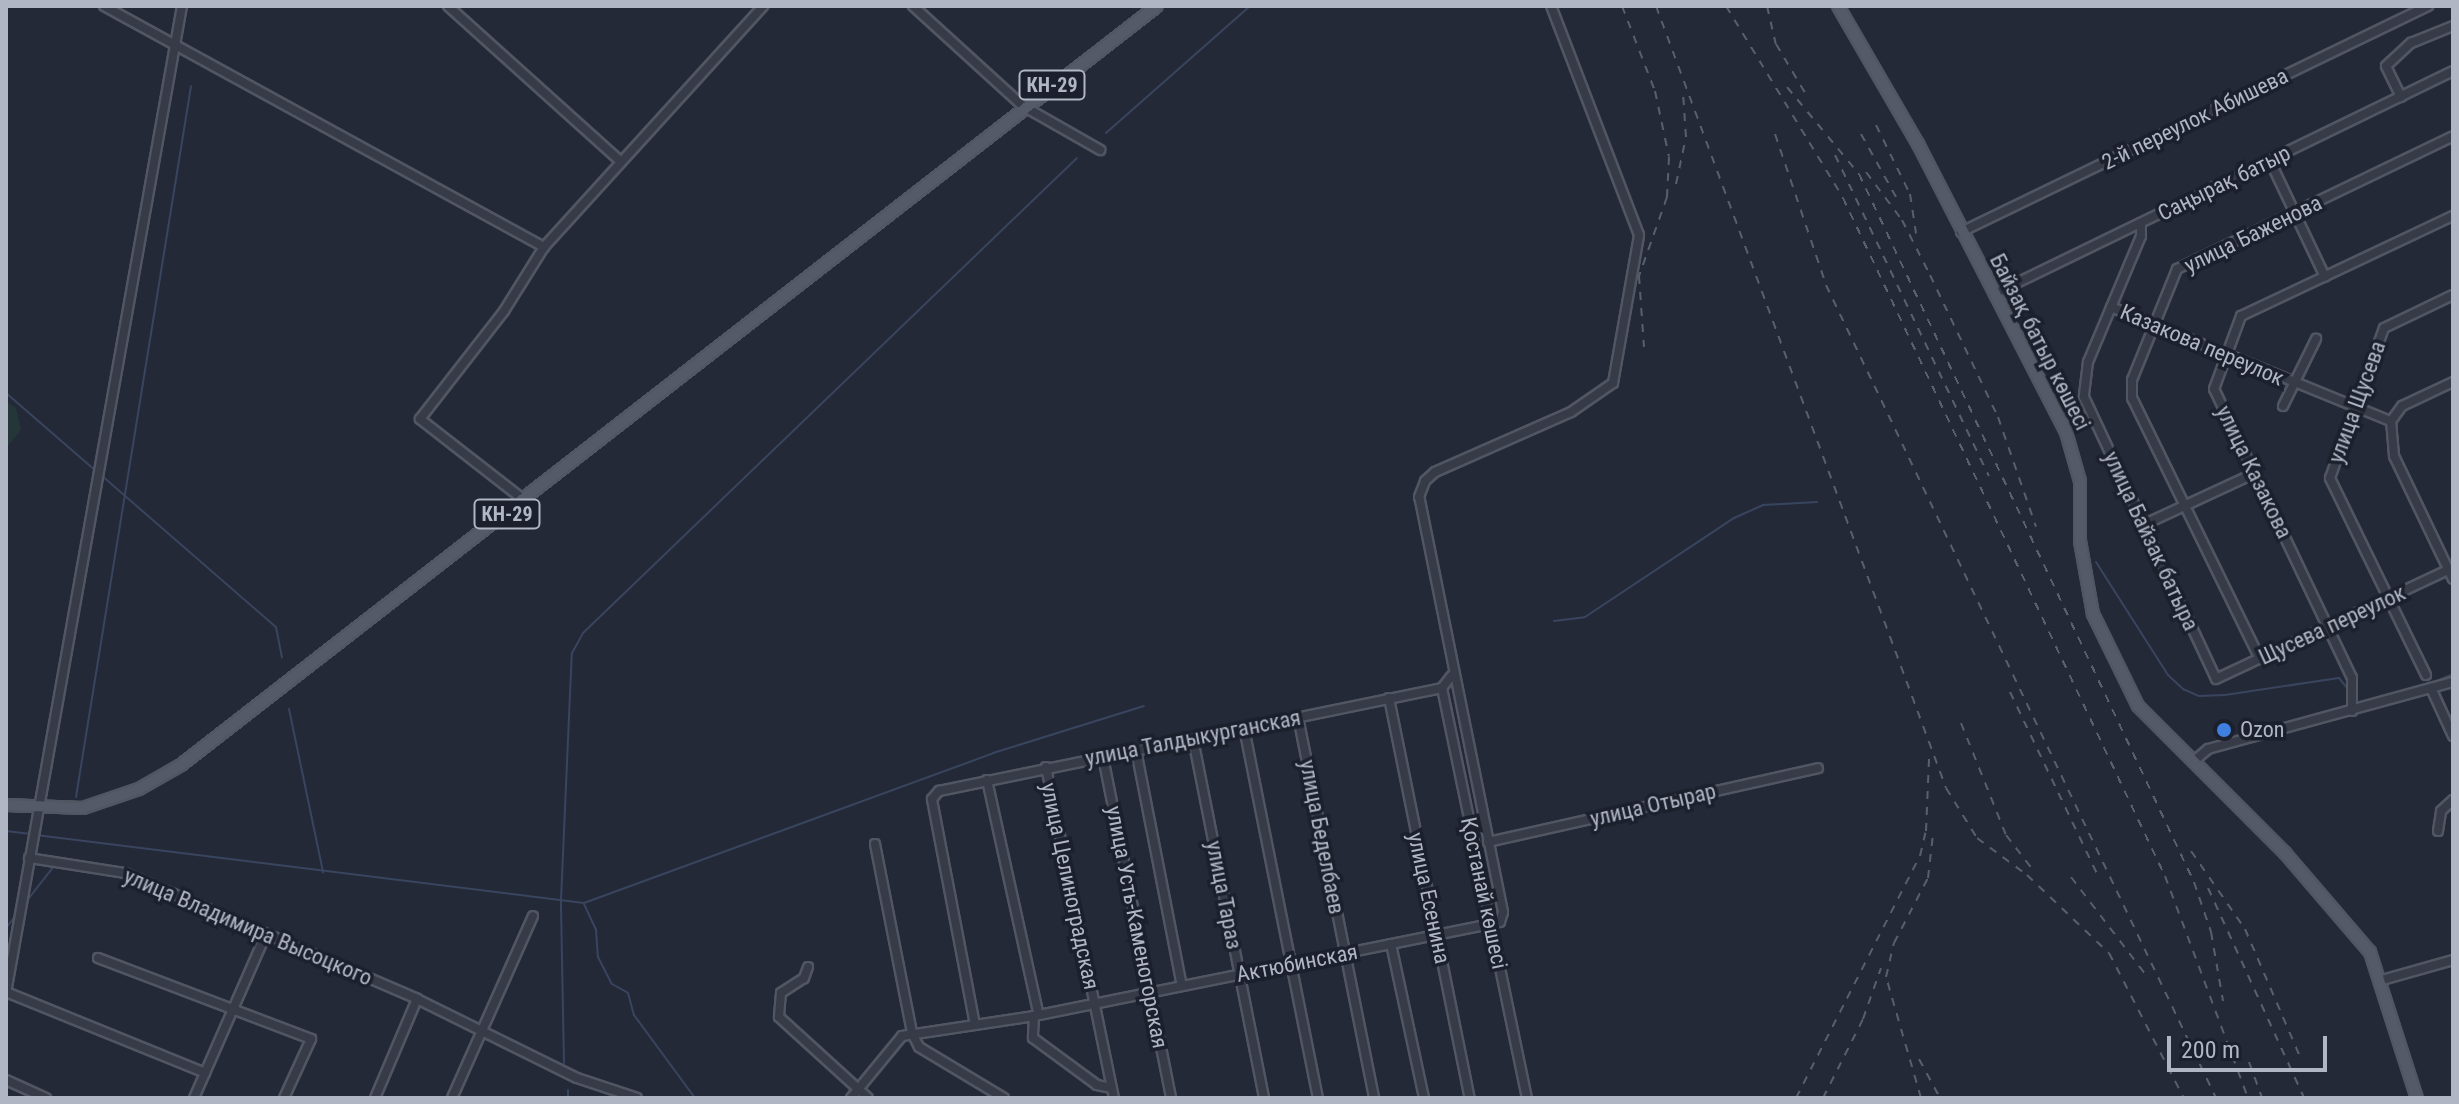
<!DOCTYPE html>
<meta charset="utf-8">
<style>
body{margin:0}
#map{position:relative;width:2459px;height:1104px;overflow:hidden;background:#232937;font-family:"Roboto Condensed",sans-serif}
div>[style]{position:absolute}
.green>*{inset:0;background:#253639}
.stream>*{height:2px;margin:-1px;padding:0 1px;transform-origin:1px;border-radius:1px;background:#39455f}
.roads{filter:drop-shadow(2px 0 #515662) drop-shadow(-2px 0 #515662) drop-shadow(0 2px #515662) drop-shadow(0 -2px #515662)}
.minor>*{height:8px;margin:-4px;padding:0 4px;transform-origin:4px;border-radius:4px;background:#363b47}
.major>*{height:10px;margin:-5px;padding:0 5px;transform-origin:5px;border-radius:5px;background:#545a67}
.rail>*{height:2px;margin-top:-1px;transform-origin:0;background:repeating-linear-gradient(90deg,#585f6e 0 8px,transparent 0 16px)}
.dots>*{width:22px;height:22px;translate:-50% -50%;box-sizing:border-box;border:4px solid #1b202c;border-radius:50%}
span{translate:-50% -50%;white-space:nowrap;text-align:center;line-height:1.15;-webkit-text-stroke:7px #1b202c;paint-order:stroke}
.shield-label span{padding:2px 6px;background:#1b202c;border:2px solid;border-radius:6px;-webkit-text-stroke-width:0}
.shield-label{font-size:20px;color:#b1b6c4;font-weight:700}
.street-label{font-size:22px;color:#b1b6c4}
.poi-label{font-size:22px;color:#b1b6c4}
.left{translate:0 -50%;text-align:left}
.frame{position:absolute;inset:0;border:8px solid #b1b6c4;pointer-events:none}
.scale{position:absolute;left:2167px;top:1036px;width:160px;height:36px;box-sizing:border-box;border:4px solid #b1b6c4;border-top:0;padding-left:10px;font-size:24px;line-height:28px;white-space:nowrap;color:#b1b6c4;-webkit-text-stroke:6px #1b202c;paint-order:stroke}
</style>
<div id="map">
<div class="green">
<i style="clip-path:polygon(6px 402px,16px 408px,21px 430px,6px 448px)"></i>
</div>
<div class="stream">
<i style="left:1106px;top:133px;width:192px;rotate:-41.4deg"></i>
<i style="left:6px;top:393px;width:119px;rotate:40.9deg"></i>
<i style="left:101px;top:475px;width:232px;rotate:41deg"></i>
<i style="left:276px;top:627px;width:31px;rotate:79deg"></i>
<i style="left:2096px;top:562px;width:134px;rotate:57.5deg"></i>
<i style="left:2168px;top:675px;width:21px;rotate:43deg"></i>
<i style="left:2183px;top:689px;width:17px;rotate:24deg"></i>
<i style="left:2199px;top:696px;width:26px;rotate:-2deg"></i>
<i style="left:2225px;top:695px;width:115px;rotate:-8.5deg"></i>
<i style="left:2339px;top:678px;width:14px;rotate:51deg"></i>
<i style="left:1554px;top:621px;width:31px;rotate:-7deg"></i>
<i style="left:1585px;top:617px;width:179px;rotate:-33.6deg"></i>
<i style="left:1734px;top:518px;width:32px;rotate:-24deg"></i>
<i style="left:1763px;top:505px;width:54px;rotate:-3.2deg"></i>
<i style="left:2425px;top:686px;width:30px;rotate:-23deg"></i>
<i style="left:289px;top:709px;width:167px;rotate:78.2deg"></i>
<i style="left:76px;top:797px;width:720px;rotate:-80.81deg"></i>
<i style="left:6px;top:831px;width:23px;rotate:7deg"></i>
<i style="left:36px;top:835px;width:552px;rotate:7.07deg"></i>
<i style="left:584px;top:903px;width:436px;rotate:-20.1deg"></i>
<i style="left:993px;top:753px;width:158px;rotate:-17.3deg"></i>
<i style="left:25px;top:903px;width:47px;rotate:-51.9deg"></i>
<i style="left:584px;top:904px;width:29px;rotate:65deg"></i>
<i style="left:596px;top:930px;width:27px;rotate:86deg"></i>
<i style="left:598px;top:957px;width:30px;rotate:63deg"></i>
<i style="left:612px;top:984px;width:18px;rotate:29deg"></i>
<i style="left:628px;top:993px;width:23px;rotate:75deg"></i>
<i style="left:634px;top:1015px;width:103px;rotate:53.7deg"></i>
<i style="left:6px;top:928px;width:16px;rotate:-52deg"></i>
<i style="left:564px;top:1063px;width:163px;rotate:-91.1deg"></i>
<i style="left:561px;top:900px;width:247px;rotate:-87.5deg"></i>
<i style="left:572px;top:653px;width:23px;rotate:-61deg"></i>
<i style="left:583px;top:633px;width:685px;rotate:-43.88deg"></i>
<i style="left:568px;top:1090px;width:8px;rotate:90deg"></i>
</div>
<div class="roads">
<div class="minor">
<i style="left:104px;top:6px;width:502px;rotate:28.71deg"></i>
<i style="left:448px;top:6px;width:232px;rotate:42deg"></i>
<i style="left:913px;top:6px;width:149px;rotate:42.3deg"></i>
<i style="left:1023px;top:106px;width:89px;rotate:29.7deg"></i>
<i style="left:2401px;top:97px;width:34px;rotate:-116deg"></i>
<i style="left:2386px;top:66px;width:34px;rotate:-43deg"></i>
<i style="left:2411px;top:43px;width:45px;rotate:-22deg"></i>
<i style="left:2270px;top:161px;width:128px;rotate:64.6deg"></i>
<i style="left:2141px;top:223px;width:13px;rotate:90deg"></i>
<i style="left:2141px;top:236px;width:137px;rotate:112.8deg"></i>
<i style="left:2088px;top:362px;width:35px;rotate:97deg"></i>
<i style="left:2084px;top:397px;width:311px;rotate:64.9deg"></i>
<i style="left:2216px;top:679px;width:256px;rotate:-25.2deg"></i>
<i style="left:1961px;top:232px;width:519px;rotate:-25.82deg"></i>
<i style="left:1994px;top:294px;width:510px;rotate:-25.91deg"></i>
<i style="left:2111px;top:307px;width:302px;rotate:22.2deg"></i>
<i style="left:2453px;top:382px;width:56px;rotate:154.8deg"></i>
<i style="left:2402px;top:406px;width:19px;rotate:126deg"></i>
<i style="left:2391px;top:421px;width:35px;rotate:85deg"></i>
<i style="left:2394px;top:456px;width:136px;rotate:64.4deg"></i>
<i style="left:2283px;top:406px;width:75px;rotate:-63.8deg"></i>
<i style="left:524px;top:500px;width:132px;rotate:-142.1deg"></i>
<i style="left:420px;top:419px;width:137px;rotate:-52.1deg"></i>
<i style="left:504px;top:311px;width:75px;rotate:-58deg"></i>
<i style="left:544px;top:247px;width:326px;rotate:-47.7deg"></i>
<i style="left:2143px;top:525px;width:121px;rotate:-24.9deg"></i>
<i style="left:2260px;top:659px;width:291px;rotate:-116.1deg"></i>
<i style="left:2132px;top:398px;width:18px;rotate:-90deg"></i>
<i style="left:2132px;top:380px;width:120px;rotate:-67.9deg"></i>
<i style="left:2177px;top:269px;width:306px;rotate:-25.7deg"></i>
<i style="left:2426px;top:675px;width:219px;rotate:-116deg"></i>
<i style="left:2330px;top:478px;width:159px;rotate:-70.2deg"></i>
<i style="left:2384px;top:328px;width:76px;rotate:-25.6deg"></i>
<i style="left:1442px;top:688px;width:419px;rotate:78.3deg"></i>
<i style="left:2431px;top:688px;width:53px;rotate:65.4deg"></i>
<i style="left:1389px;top:698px;width:408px;rotate:78.6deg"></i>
<i style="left:2352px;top:711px;width:33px;rotate:-90deg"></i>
<i style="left:2352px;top:678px;width:320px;rotate:-115.5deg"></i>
<i style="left:2214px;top:389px;width:78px;rotate:-69.7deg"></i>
<i style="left:2241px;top:316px;width:234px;rotate:-25.3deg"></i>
<i style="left:1298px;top:717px;width:389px;rotate:78.7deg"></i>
<i style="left:1244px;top:728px;width:377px;rotate:78.7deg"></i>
<i style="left:1193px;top:739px;width:366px;rotate:78.8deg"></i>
<i style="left:1136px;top:750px;width:240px;rotate:79deg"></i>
<i style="left:1103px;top:757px;width:348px;rotate:78.7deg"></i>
<i style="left:2195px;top:760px;width:17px;rotate:-40deg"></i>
<i style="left:2208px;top:749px;width:254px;rotate:-15.3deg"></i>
<i style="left:1046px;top:767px;width:338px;rotate:78.4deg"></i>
<i style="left:987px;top:780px;width:238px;rotate:77.6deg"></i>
<i style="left:2438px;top:831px;width:20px;rotate:-81deg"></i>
<i style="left:2441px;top:811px;width:16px;rotate:-43deg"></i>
<i style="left:1488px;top:842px;width:338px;rotate:-12.6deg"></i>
<i style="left:875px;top:844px;width:193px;rotate:78.9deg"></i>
<i style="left:29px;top:858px;width:97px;rotate:8.9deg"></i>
<i style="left:125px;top:873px;width:318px;rotate:23.3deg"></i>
<i style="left:417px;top:999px;width:178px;rotate:26.3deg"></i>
<i style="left:577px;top:1078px;width:63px;rotate:18.4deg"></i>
<i style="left:1391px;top:944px;width:157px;rotate:77.9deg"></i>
<i style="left:98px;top:958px;width:228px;rotate:20.8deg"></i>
<i style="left:311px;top:1039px;width:65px;rotate:114.6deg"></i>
<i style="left:808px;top:967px;width:12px;rotate:110deg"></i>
<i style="left:804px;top:978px;width:27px;rotate:147deg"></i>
<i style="left:781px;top:993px;width:24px;rotate:95deg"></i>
<i style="left:779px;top:1017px;width:120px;rotate:42.3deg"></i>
<i style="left:2382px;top:980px;width:74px;rotate:-15.7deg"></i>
<i style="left:6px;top:992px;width:215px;rotate:22.1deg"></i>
<i style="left:6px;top:993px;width:1003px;rotate:-79.89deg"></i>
<i style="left:1034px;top:1016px;width:22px;rotate:93deg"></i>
<i style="left:1033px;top:1038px;width:79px;rotate:36.3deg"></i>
<i style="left:1097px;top:1085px;width:14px;rotate:12deg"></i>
<i style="left:975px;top:1025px;width:230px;rotate:-100.8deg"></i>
<i style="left:932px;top:799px;width:11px;rotate:-49deg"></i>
<i style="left:939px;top:791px;width:513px;rotate:-11.57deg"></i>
<i style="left:1442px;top:688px;width:16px;rotate:-52deg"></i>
<i style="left:913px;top:1035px;width:13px;rotate:63deg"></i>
<i style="left:919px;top:1047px;width:99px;rotate:31deg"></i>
<i style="left:6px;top:1080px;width:44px;rotate:24.2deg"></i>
<i style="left:194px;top:1098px;width:179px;rotate:-66.3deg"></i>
<i style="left:375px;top:1098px;width:108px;rotate:-67deg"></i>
<i style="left:452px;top:1098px;width:199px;rotate:-66deg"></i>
<i style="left:851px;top:1098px;width:80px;rotate:-50.6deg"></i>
<i style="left:902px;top:1036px;width:134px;rotate:-8.6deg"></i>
<i style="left:1034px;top:1016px;width:475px;rotate:-11.4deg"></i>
<i style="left:1500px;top:922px;width:10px;rotate:-73deg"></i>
<i style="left:1503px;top:912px;width:423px;rotate:-101.4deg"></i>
<i style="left:1419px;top:497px;width:17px;rotate:-69deg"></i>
<i style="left:1425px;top:481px;width:13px;rotate:-42deg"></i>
<i style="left:1435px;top:472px;width:149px;rotate:-23.8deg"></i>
<i style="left:1571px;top:412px;width:51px;rotate:-34.6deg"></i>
<i style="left:1613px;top:383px;width:150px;rotate:-80deg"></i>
<i style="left:1639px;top:235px;width:245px;rotate:-111deg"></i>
</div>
<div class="major">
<i style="left:1838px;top:6px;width:160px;rotate:59.9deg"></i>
<i style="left:1918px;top:144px;width:324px;rotate:62.8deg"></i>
<i style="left:2066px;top:432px;width:51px;rotate:74.1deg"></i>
<i style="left:2080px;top:481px;width:60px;rotate:90deg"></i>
<i style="left:2080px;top:541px;width:74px;rotate:79.9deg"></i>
<i style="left:2093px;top:614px;width:102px;rotate:63.9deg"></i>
<i style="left:2138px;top:706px;width:208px;rotate:45deg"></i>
<i style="left:2285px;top:853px;width:130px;rotate:49.4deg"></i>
<i style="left:2370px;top:952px;width:153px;rotate:72.2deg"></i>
<i style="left:6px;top:805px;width:77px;rotate:2.2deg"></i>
<i style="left:83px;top:808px;width:59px;rotate:-18.7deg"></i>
<i style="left:139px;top:789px;width:48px;rotate:-29.7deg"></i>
<i style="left:181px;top:765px;width:1236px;rotate:-37.87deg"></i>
</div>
</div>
<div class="rail">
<i style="left:1622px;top:6px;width:91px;rotate:68.8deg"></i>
<i style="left:1655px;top:91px;width:67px;rotate:78deg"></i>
<i style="left:1669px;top:157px;width:40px;rotate:92.9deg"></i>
<i style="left:1667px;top:197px;width:84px;rotate:109.5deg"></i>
<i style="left:1639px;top:276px;width:71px;rotate:86deg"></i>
<i style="left:1656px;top:6px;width:834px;rotate:69.65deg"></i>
<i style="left:1946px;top:788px;width:59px;rotate:58.2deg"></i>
<i style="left:1977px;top:838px;width:62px;rotate:36.5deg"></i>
<i style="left:2027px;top:875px;width:113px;rotate:43.6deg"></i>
<i style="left:2109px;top:953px;width:163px;rotate:62.7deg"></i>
<i style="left:1726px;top:6px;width:225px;rotate:58.6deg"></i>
<i style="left:1843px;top:198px;width:751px;rotate:64.6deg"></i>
<i style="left:2165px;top:876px;width:237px;rotate:69.5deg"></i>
<i style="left:1767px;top:6px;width:39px;rotate:77deg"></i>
<i style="left:1776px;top:44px;width:61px;rotate:59.2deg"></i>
<i style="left:1787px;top:87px;width:113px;rotate:50.4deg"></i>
<i style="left:1859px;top:174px;width:783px;rotate:64.68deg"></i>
<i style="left:2194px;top:882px;width:53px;rotate:71.2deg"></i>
<i style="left:2211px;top:932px;width:70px;rotate:80.1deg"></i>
<i style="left:1876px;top:125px;width:77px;rotate:63.8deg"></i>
<i style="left:1910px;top:194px;width:47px;rotate:81.3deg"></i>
<i style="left:1775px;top:134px;width:159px;rotate:71.3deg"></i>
<i style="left:1826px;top:285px;width:902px;rotate:64.37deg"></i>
<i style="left:1861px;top:134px;width:72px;rotate:60.9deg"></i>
<i style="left:1835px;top:155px;width:356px;rotate:64.4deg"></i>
<i style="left:1866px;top:172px;width:60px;rotate:53.1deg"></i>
<i style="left:1902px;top:220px;width:62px;rotate:63deg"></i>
<i style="left:1930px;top:275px;width:157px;rotate:64.4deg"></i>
<i style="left:1998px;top:417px;width:116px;rotate:70.9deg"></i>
<i style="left:1676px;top:184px;width:48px;rotate:-78deg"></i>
<i style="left:1686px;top:137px;width:44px;rotate:-93.9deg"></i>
<i style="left:2010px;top:692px;width:204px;rotate:64.4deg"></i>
<i style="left:1961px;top:723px;width:121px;rotate:68.1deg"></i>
<i style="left:2006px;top:835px;width:44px;rotate:52.4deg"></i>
<i style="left:2191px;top:851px;width:95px;rotate:55.3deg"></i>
<i style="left:2245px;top:929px;width:139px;rotate:66.7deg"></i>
<i style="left:2071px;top:877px;width:128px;rotate:52.6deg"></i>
<i style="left:2208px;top:888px;width:231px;rotate:65.4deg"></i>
<i style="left:1919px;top:1059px;width:44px;rotate:61.7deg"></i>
<i style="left:2249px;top:1062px;width:38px;rotate:70deg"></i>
<i style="left:1796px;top:1098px;width:272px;rotate:-62.9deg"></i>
<i style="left:1920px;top:856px;width:26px;rotate:-77deg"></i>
<i style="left:1926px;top:831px;width:73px;rotate:-87.6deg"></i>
<i style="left:1823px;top:1098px;width:89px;rotate:-63.1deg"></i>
<i style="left:1863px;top:1019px;width:54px;rotate:-70.6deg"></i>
<i style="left:1921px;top:1098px;width:126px;rotate:-106.1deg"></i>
<i style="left:1886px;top:977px;width:35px;rotate:-77deg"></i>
<i style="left:1894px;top:943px;width:73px;rotate:-62.4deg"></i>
<i style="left:1928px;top:878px;width:44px;rotate:-83.5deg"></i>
</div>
<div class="dots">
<i style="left:2224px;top:730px;background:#3f7fe0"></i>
</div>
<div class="shield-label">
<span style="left:1052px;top:85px">КН-29</span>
<span style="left:507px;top:514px">КН-29</span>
</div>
<div class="street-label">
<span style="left:2195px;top:119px;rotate:-26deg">2-й переулок Абишева</span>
<span style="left:2224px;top:183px;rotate:-26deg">Саңырақ батыр</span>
<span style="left:2253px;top:234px;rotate:-26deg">улица Баженова</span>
<span style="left:2040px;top:342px;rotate:63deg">Байзақ батыр көшесі</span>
<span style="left:2202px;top:345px;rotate:23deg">Казакова переулок</span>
<span style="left:2357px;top:402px;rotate:-70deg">улица Щусева</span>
<span style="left:2254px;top:472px;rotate:64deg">улица Казакова</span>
<span style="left:2151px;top:541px;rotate:65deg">улица Байзак батыра</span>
<span style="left:2332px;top:625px;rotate:-25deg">Щусева переулок</span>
<span style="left:1193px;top:738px;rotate:-11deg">улица Талдыкурганская</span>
<span style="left:1653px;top:805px;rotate:-13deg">улица Отырар</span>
<span style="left:1322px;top:837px;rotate:79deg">улица Беделбаев</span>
<span style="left:1070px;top:886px;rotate:78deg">улица Целиноградская</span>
<span style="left:1484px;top:893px;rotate:78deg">Қостанай көшесі</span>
<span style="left:1224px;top:895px;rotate:79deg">улица Тараз</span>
<span style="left:1429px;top:898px;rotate:78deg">улица Есенина</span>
<span style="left:248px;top:927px;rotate:23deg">улица Владимира Высоцкого</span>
<span style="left:1137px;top:927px;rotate:79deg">улица Усть-Каменогорская</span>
<span style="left:1297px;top:963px;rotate:-11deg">Актюбинская</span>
</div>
<div class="poi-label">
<span class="left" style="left:2240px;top:730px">Ozon</span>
</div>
<div class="frame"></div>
<div class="scale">200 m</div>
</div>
